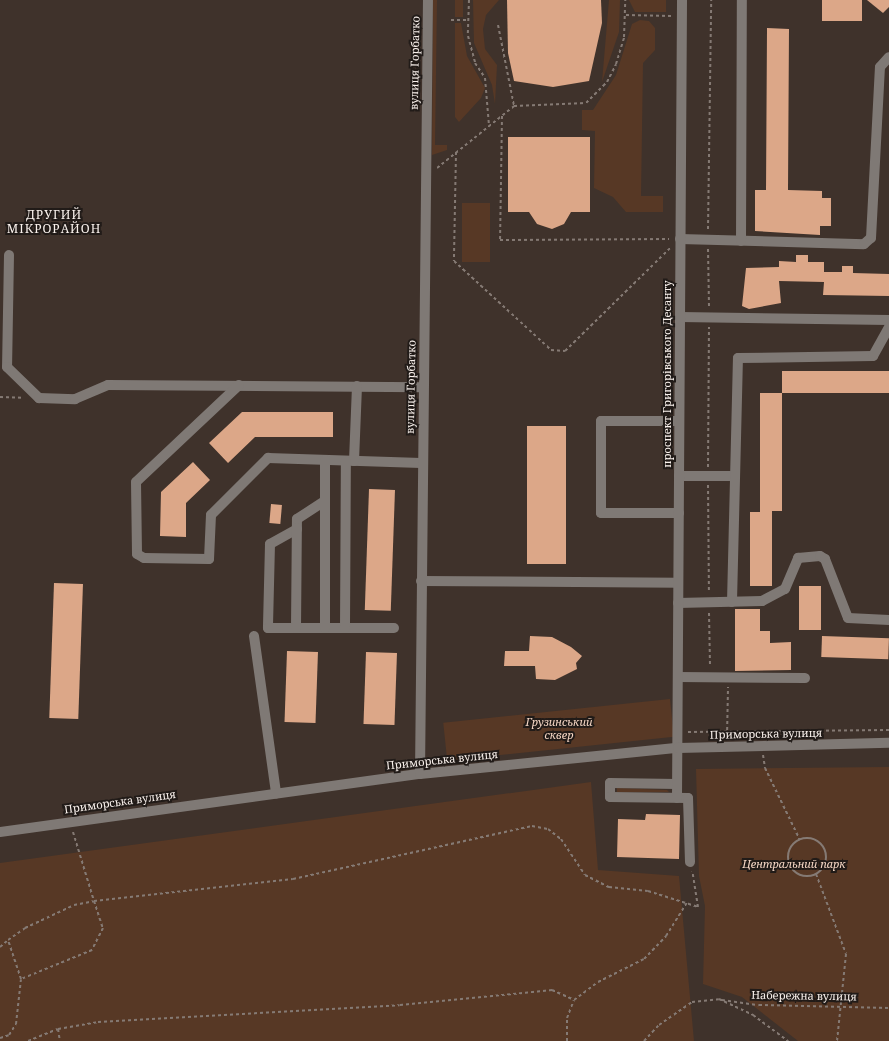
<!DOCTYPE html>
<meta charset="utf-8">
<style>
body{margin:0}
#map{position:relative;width:889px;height:1041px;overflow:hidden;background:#3f322b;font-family:"Noto Serif",serif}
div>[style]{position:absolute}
.green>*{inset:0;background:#573825;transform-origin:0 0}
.building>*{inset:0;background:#dca788;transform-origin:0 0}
.path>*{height:2px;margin-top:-1px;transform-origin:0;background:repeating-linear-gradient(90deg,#857a74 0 3px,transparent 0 6px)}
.path>.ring{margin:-1px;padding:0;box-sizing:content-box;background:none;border:2px solid #857a74;border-radius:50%}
.minor>*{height:10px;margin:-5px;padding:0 5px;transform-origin:5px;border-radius:5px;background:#7f7975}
span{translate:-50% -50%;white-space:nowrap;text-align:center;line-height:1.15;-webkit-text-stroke:4px #211b18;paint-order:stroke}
.street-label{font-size:11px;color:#f9f1ec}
.park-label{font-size:11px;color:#f7d8c6;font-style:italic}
.neighbourhood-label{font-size:12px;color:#f9f1ec;letter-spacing:1px}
</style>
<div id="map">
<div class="green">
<i style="clip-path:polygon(433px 0,437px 0,435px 145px,447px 145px,447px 150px,432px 155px)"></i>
<i style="left:455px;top:0;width:8px;height:17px"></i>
<i style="clip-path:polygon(473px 0,499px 0,486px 15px,483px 29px,485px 49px,497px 65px,495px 104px,492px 85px,474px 43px)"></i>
<i style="clip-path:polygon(609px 0,620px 0,619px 32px,602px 82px)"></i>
<i style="clip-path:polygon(629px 0,666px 0,666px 12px,635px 12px)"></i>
<i style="clip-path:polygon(640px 20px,649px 21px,655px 28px,655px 50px,643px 63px,641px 196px,663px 196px,663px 212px,626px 212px,613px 197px,594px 188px,595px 131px,582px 130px,582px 110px,593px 110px,616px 75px,632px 24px)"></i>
<i style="clip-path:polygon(455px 23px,461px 23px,467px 56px,485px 88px,481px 98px,459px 122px,455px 117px)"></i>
<i style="left:462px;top:203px;width:28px;height:59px"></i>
<i style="left:670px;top:699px;width:38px;height:228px;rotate:84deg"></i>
<i style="clip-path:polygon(889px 767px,889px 1041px,798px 1041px,742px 997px,703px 984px,705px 906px,699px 876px,696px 769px)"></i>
<i style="clip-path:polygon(591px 782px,598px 870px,679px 876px,694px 1041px,0 1041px,0 863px)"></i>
<i style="clip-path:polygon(617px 788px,667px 790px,669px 792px,617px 792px)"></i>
</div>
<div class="building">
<i style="clip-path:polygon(507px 0,601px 0,602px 23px,589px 81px,553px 87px,514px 81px,508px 53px)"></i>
<i style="left:822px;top:0;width:40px;height:21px"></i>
<i style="clip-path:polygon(867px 0,889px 0,889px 7px,883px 13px)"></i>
<i style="clip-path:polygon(767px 28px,789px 29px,788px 190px,822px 191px,822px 198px,831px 198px,831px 226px,820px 226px,820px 235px,755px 231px,755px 190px,766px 190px)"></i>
<i style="clip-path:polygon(508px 137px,590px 137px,590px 212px,571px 212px,564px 224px,552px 229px,537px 224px,529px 212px,508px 212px)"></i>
<i style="clip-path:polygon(796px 255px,808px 255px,808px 262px,824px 262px,824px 272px,842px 272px,842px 266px,853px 266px,853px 273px,889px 274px,889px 296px,823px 295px,824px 282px,779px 281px,781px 303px,749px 309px,742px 306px,746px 268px,779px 267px,779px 261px,796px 262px)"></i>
<i style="left:782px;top:371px;width:107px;height:22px"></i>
<i style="clip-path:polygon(760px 393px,782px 393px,782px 511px,772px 511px,772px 586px,750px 586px,750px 512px,760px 512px)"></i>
<i style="clip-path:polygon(242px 412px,333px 412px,333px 437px,255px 437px,228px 463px,209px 443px)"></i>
<i style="left:527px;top:426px;width:39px;height:138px"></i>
<i style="clip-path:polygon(193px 462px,210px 480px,186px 503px,186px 537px,160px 536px,161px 492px)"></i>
<i style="left:369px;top:489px;width:26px;height:121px;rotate:2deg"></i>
<i style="left:271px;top:504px;width:11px;height:19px;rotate:5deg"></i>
<i style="left:54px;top:583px;width:29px;height:135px;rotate:2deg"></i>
<i style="left:799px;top:586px;width:22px;height:44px"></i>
<i style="clip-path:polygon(735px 609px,760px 609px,760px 631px,770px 631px,770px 643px,791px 642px,791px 670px,735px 671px)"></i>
<i style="clip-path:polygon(530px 636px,552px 637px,571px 647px,582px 656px,576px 663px,577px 669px,555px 680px,536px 679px,535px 666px,504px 666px,505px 651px,529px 651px)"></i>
<i style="left:822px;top:636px;width:67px;height:21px;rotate:2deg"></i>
<i style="left:287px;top:651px;width:31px;height:71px;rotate:2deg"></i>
<i style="left:366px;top:652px;width:31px;height:72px;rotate:2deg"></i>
<i style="clip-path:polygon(646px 814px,680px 815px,679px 859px,617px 857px,618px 819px,645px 820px)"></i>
</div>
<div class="path">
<i style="left:469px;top:0;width:36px;rotate:92deg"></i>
<i style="left:468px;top:36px;width:28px;rotate:75deg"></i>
<i style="left:475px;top:63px;width:18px;rotate:56deg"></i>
<i style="left:485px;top:78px;width:48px;rotate:85.2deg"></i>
<i style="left:626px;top:15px;width:45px;rotate:1.3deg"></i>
<i style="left:451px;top:20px;width:16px"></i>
<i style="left:498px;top:25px;width:83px;rotate:78.8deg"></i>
<i style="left:502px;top:116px;width:124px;rotate:90.9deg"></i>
<i style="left:500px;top:240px;width:169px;rotate:-0.3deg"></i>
<i style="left:456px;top:152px;width:109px;rotate:91.1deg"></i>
<i style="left:454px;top:261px;width:132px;rotate:42.5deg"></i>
<i style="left:551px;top:350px;width:14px;rotate:4deg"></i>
<i style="left:565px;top:351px;width:147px;rotate:-44.4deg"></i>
<i style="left:437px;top:168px;width:99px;rotate:-38.8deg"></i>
<i style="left:514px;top:106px;width:72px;rotate:-2.4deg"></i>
<i style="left:586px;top:103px;width:30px;rotate:-45deg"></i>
<i style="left:607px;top:82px;width:20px;rotate:-63deg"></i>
<i style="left:616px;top:64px;width:28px;rotate:-73deg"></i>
<i style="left:624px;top:37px;width:37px;rotate:-88deg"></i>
<i style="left:708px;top:229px;width:229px;rotate:-89.2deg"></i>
<i style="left:708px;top:249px;width:58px;rotate:89deg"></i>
<i style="left:0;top:397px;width:23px;rotate:2deg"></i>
<i style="left:708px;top:467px;width:140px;rotate:-89.6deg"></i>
<i style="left:708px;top:485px;width:108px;rotate:89.5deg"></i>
<i style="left:709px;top:613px;width:54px;rotate:88.9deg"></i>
<i style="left:688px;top:732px;width:201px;rotate:-0.6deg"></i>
<i style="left:727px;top:736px;width:49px;rotate:-88.8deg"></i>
<i style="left:763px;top:755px;width:13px;rotate:81deg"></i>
<i style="left:765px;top:768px;width:80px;rotate:64.1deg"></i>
<i style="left:73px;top:832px;width:72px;rotate:73.1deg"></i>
<i style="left:94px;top:901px;width:200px;rotate:-6.3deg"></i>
<i style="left:293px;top:879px;width:245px;rotate:-12.5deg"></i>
<i style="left:532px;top:826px;width:16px;rotate:11deg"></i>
<i style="left:548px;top:829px;width:16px;rotate:38deg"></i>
<i style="left:561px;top:839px;width:43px;rotate:56.3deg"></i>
<i style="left:585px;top:875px;width:27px;rotate:27deg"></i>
<i style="left:609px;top:887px;width:39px;rotate:6deg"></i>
<i style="left:648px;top:891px;width:52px;rotate:17.7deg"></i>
<i style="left:698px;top:907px;width:36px;rotate:-99deg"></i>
<i class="ring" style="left:788px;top:838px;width:36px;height:36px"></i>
<i style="left:816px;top:874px;width:85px;rotate:69.4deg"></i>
<i style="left:846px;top:954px;width:87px;rotate:95.9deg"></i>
<i style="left:0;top:947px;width:11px;rotate:-41deg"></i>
<i style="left:8px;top:940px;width:21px;rotate:-35deg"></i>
<i style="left:25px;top:928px;width:54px;rotate:-25.1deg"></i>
<i style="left:74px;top:905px;width:20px;rotate:-11deg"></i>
<i style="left:94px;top:901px;width:28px;rotate:72deg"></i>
<i style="left:103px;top:928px;width:25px;rotate:117deg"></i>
<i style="left:92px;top:950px;width:77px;rotate:157.8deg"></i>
<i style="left:21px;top:979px;width:41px;rotate:-108.4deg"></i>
<i style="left:722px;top:1000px;width:37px;rotate:8deg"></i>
<i style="left:759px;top:1005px;width:130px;rotate:1.3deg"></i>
<i style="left:58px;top:1029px;width:12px;rotate:81deg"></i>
<i style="left:0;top:1038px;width:9px;rotate:-18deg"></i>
<i style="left:9px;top:1035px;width:13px;rotate:-58deg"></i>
<i style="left:16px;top:1024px;width:45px;rotate:-83.7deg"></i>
<i style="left:28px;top:1041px;width:32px;rotate:-22deg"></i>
<i style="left:58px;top:1029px;width:41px;rotate:-9.9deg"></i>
<i style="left:98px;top:1022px;width:302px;rotate:-3.2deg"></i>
<i style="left:400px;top:1005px;width:153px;rotate:-5.6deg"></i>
<i style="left:552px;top:990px;width:24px;rotate:24deg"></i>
<i style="left:567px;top:1041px;width:23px;rotate:-90deg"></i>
<i style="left:567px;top:1018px;width:19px;rotate:-69deg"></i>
<i style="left:574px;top:1000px;width:30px;rotate:-37deg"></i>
<i style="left:598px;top:982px;width:51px;rotate:-26.6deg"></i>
<i style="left:644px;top:959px;width:32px;rotate:-46deg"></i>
<i style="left:666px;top:936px;width:39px;rotate:-58deg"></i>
<i style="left:644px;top:1041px;width:22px;rotate:-47deg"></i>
<i style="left:659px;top:1025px;width:40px;rotate:-34.9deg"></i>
<i style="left:692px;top:1002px;width:27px;rotate:-6deg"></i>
<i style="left:719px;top:999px;width:38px;rotate:25deg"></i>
<i style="left:753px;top:1015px;width:44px;rotate:36.6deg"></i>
</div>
<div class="minor">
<i style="left:680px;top:239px;width:184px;rotate:1.6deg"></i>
<i style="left:864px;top:244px;width:9px;rotate:-41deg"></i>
<i style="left:871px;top:238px;width:171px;rotate:-87deg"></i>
<i style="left:880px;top:67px;width:13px;rotate:-48deg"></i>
<i style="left:741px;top:241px;width:241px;rotate:-89.8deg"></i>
<i style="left:9px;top:255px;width:112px;rotate:91deg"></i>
<i style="left:7px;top:367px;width:45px;rotate:44.1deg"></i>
<i style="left:39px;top:398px;width:36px;rotate:2deg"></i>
<i style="left:75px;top:399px;width:36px;rotate:-23deg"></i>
<i style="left:108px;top:385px;width:315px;rotate:0.4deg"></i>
<i style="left:680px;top:317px;width:209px;rotate:0.8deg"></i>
<i style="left:239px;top:385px;width:141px;rotate:136.7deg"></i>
<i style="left:136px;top:482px;width:72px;rotate:89.2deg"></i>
<i style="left:137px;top:554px;width:8px;rotate:30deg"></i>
<i style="left:144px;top:558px;width:65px;rotate:0.9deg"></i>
<i style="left:209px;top:559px;width:44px;rotate:-87.4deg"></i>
<i style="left:211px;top:515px;width:81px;rotate:-45deg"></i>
<i style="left:268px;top:458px;width:153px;rotate:1.9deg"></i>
<i style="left:354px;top:461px;width:75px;rotate:-87.7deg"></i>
<i style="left:679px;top:476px;width:56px"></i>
<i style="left:679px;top:513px;width:78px;rotate:180deg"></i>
<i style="left:601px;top:513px;width:92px;rotate:-90deg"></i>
<i style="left:601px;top:421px;width:78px"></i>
<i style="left:297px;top:529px;width:31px;rotate:151deg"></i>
<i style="left:270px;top:544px;width:84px;rotate:91.4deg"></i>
<i style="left:268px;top:628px;width:126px"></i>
<i style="left:421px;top:581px;width:257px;rotate:0.4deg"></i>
<i style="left:732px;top:602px;width:244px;rotate:-88.6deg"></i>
<i style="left:738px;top:358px;width:135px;rotate:-0.8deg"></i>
<i style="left:873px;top:356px;width:33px;rotate:-61deg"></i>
<i style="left:678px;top:603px;width:84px;rotate:-1.4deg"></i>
<i style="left:762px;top:601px;width:26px;rotate:-28deg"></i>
<i style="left:785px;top:589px;width:34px;rotate:-67deg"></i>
<i style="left:798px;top:558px;width:22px;rotate:-5deg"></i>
<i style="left:820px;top:556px;width:6px;rotate:31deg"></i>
<i style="left:825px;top:559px;width:63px;rotate:68.7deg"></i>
<i style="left:848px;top:618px;width:41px;rotate:2.8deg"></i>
<i style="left:296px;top:628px;width:109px;rotate:-89.5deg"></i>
<i style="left:297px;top:519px;width:33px;rotate:-33deg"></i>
<i style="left:325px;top:628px;width:168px;rotate:-90deg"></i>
<i style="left:345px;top:628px;width:167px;rotate:-89.7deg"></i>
<i style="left:254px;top:636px;width:159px;rotate:82deg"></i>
<i style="left:678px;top:677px;width:127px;rotate:0.5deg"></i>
<i style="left:420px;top:774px;width:774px;rotate:-89.41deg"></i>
<i style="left:677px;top:784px;width:67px;rotate:-179.1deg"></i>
<i style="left:610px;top:783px;width:14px;rotate:90deg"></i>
<i style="left:610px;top:797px;width:78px;rotate:0.7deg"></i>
<i style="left:688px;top:798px;width:64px;rotate:88.2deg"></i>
<i style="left:677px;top:798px;width:798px;rotate:-89.64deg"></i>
<i style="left:0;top:832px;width:424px;rotate:-7.9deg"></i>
<i style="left:420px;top:774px;width:259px;rotate:-5.8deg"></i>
<i style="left:678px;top:748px;width:211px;rotate:-1.4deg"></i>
</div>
<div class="street-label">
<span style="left:415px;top:63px;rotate:-89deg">вулиця Горбатко</span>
<span style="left:667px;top:374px;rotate:-90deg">проспект Григорівського Десанту</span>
<span style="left:411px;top:387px;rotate:-89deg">вулиця Горбатко</span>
<span style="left:766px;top:734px;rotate:-1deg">Приморська вулиця</span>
<span style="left:442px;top:760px;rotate:-6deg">Приморська вулиця</span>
<span style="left:120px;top:802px;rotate:-8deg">Приморська вулиця</span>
<span style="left:804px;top:996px;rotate:1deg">Набережна вулиця</span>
</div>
<div class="park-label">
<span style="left:559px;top:729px">Грузинський<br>сквер</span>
<span style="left:794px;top:864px">Центральний парк</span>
</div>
<div class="neighbourhood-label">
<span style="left:54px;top:222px">ДРУГИЙ<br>МІКРОРАЙОН</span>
</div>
</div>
